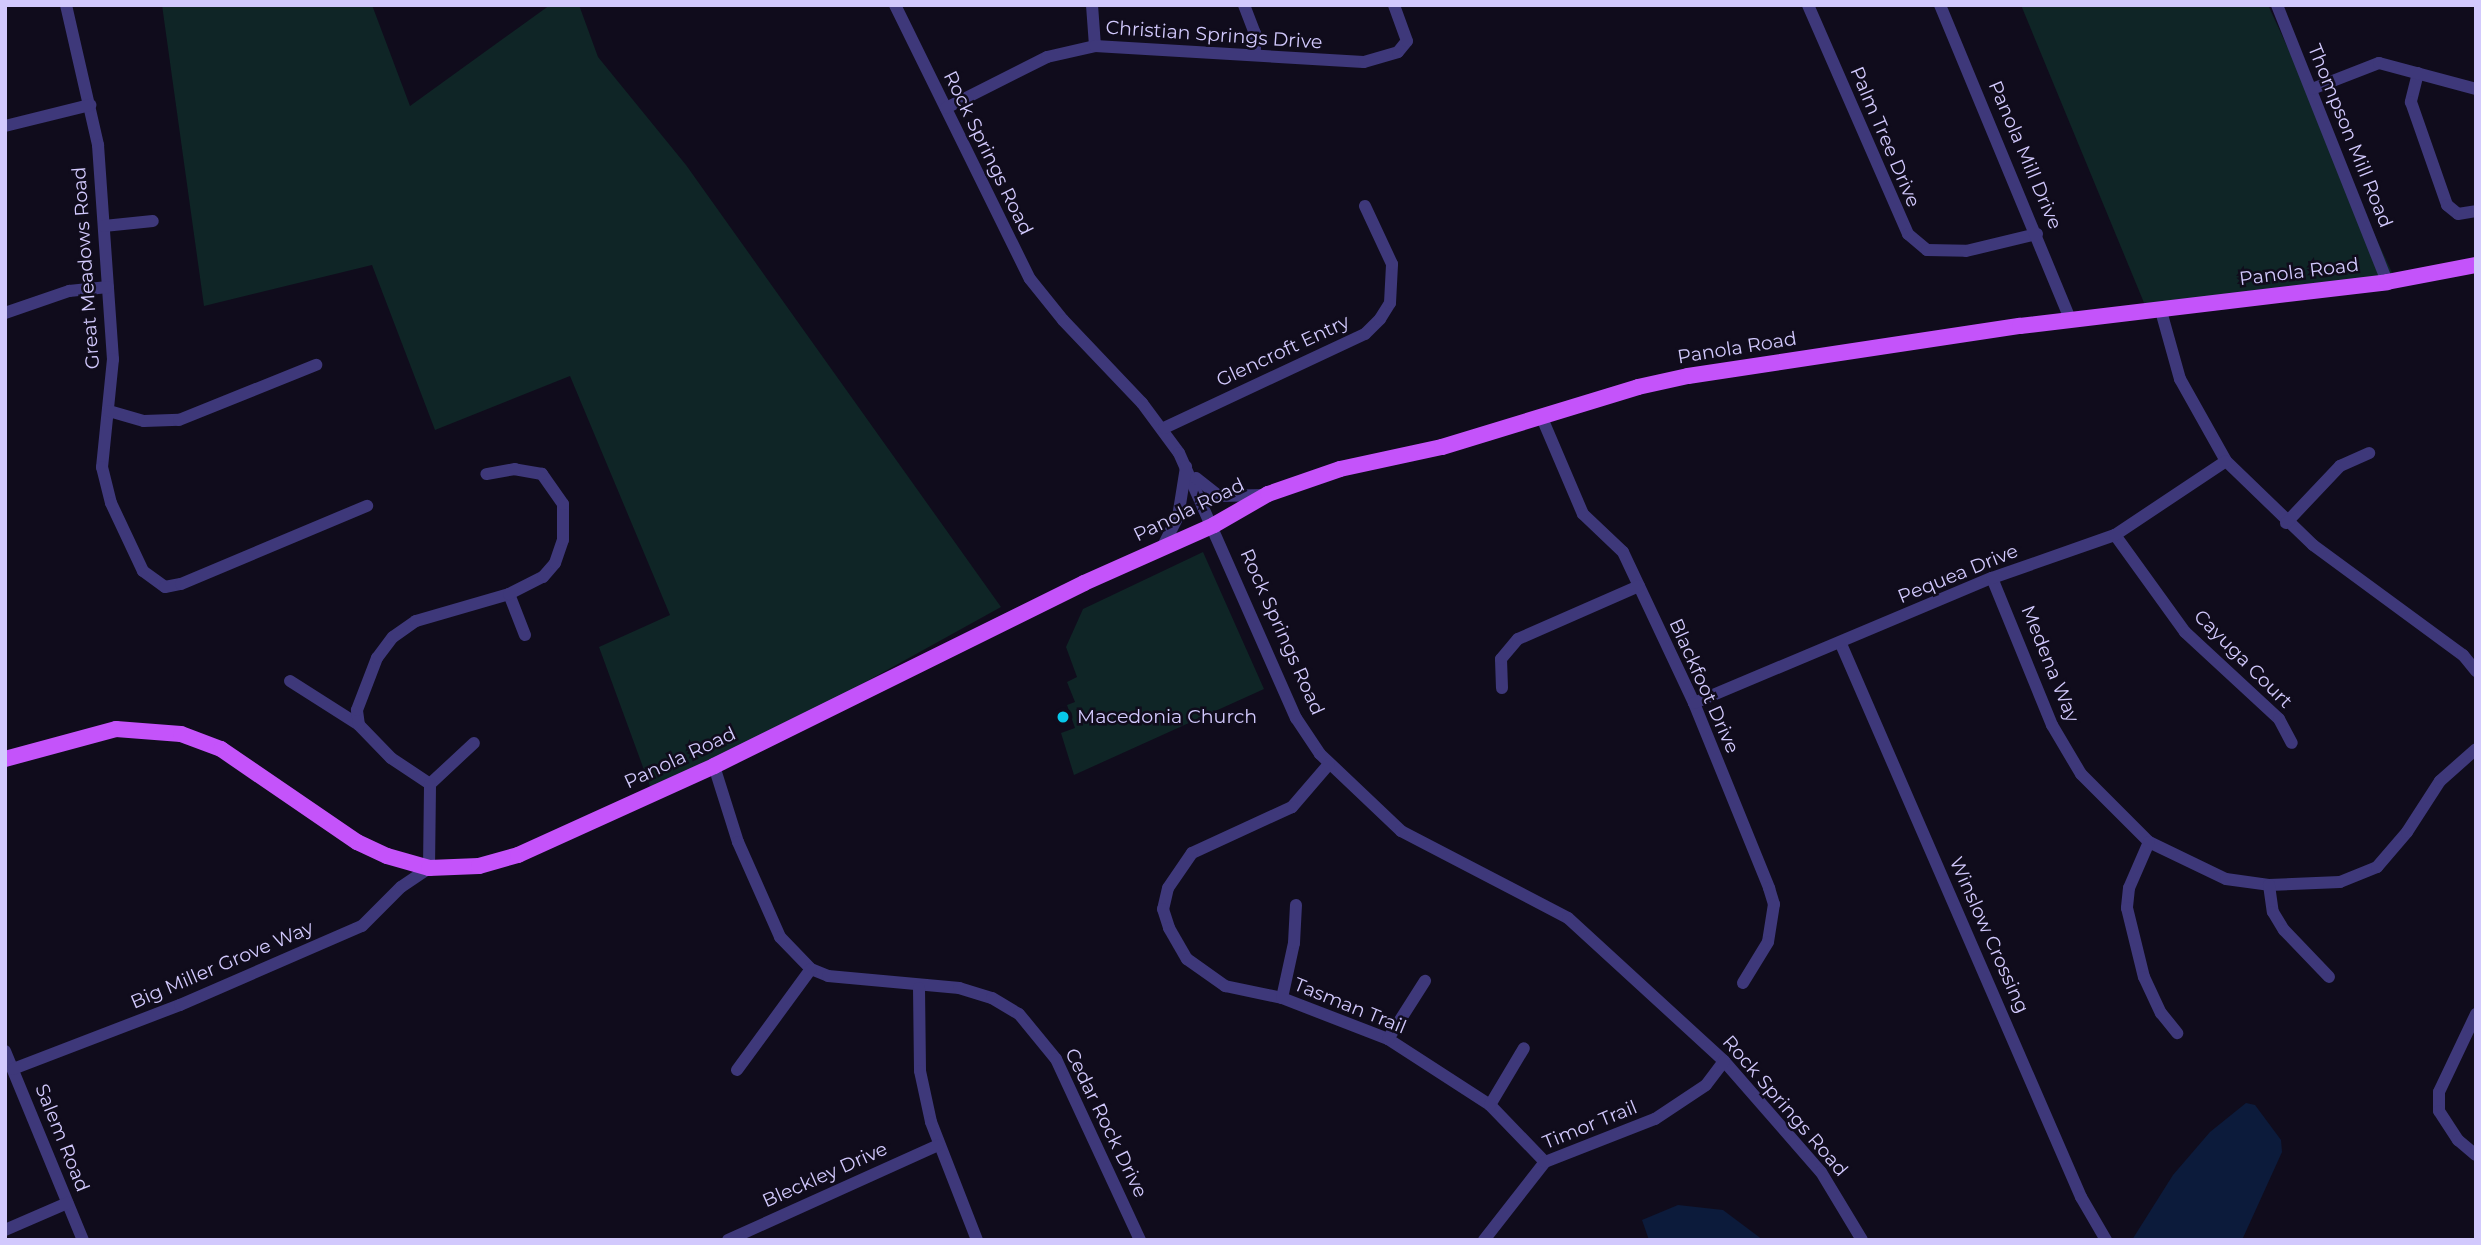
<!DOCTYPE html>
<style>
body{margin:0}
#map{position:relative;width:2481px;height:1245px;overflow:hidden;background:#100c1c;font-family:Montserrat,sans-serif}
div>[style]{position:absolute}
.green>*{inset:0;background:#0f2526}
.water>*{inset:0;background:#0c1b3b}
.minor>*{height:12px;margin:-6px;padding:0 6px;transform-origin:6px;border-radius:6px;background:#3e387a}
.major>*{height:16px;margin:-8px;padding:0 8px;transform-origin:8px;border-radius:8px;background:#c453fa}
.dots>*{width:19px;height:19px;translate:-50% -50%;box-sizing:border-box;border:4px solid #100c1c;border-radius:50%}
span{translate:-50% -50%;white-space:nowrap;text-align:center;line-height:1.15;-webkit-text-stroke:5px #100c1c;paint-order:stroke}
.street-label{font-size:19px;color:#d2c9fd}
.poi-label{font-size:19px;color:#d2c9fd}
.left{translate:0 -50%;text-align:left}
.frame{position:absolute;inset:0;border:7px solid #d2c9fd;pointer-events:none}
</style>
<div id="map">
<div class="green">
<i style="clip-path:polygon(162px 5px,372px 5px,410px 106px,550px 5px,579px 5px,598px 57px,686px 165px,1001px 607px,710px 768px,651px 789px,599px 647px,670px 615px,570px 376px,435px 430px,372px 265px,204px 306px)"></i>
<i style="clip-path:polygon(2021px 5px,2268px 5px,2395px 279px,2147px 310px)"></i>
<i style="clip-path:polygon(1203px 552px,1264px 689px,1074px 775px,1061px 733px,1075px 728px,1067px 705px,1075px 702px,1067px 682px,1077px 677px,1066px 647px,1083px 609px)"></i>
</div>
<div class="water">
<i style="clip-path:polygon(2246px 1103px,2255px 1105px,2281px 1140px,2282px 1152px,2242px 1240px,2132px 1240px,2173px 1175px,2210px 1132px)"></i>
<i style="clip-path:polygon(1678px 1205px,1723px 1210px,1763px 1240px,1649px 1240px,1642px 1220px)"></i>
</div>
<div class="minor">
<i style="left:66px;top:5px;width:144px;rotate:77.1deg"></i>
<i style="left:98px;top:145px;width:215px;rotate:86deg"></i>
<i style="left:113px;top:359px;width:109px;rotate:95.8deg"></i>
<i style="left:102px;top:467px;width:37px;rotate:76deg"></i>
<i style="left:111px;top:503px;width:75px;rotate:64.8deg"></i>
<i style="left:143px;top:571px;width:27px;rotate:36deg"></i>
<i style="left:165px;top:587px;width:16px;rotate:-11deg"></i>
<i style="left:181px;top:584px;width:202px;rotate:-22.8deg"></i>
<i style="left:895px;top:5px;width:305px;rotate:63.8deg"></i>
<i style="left:1030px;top:279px;width:53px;rotate:51.2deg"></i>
<i style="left:1063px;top:320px;width:115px;rotate:46.4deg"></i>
<i style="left:1142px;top:403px;width:62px;rotate:53.5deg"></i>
<i style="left:1179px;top:453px;width:290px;rotate:66.2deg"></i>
<i style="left:1296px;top:718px;width:43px;rotate:56.3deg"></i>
<i style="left:1320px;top:754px;width:112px;rotate:43.5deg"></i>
<i style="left:1401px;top:831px;width:188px;rotate:27.5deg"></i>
<i style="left:1568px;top:918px;width:212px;rotate:42.5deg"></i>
<i style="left:1724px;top:1061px;width:147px;rotate:48.9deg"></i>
<i style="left:1821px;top:1172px;width:79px;rotate:58.9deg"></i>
<i style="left:1092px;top:5px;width:41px;rotate:85.8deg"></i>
<i style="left:1244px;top:5px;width:30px;rotate:69deg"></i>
<i style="left:1255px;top:33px;width:22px;rotate:90deg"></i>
<i style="left:1808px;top:5px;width:250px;rotate:66.4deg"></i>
<i style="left:1908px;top:234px;width:25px;rotate:40deg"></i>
<i style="left:1927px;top:250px;width:39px;rotate:1deg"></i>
<i style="left:1966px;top:251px;width:73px;rotate:-13.5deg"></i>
<i style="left:1940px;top:5px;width:342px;rotate:67.5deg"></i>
<i style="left:2277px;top:5px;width:298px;rotate:68.3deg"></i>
<i style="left:2418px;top:73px;width:30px;rotate:104deg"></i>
<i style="left:2411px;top:102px;width:109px;rotate:70.7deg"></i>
<i style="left:2447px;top:205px;width:14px;rotate:39deg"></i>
<i style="left:2458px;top:214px;width:18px;rotate:-9deg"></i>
<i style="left:2312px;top:89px;width:72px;rotate:-21.2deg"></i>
<i style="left:2379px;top:63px;width:100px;rotate:15deg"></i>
<i style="left:946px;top:108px;width:113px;rotate:-26.8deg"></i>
<i style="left:1047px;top:57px;width:49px;rotate:-12.9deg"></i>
<i style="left:1095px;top:46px;width:269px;rotate:3.4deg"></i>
<i style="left:1364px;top:62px;width:35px;rotate:-16deg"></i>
<i style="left:1398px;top:52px;width:14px;rotate:-51deg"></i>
<i style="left:1407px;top:41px;width:38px;rotate:-110deg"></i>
<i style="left:5px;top:126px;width:88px;rotate:-13.9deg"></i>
<i style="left:104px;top:226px;width:49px;rotate:-5.8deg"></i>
<i style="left:2161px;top:311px;width:71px;rotate:74.4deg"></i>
<i style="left:2180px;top:379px;width:94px;rotate:60.7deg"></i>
<i style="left:2226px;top:461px;width:121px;rotate:44deg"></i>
<i style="left:2313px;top:545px;width:186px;rotate:36.3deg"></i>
<i style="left:2463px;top:655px;width:21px;rotate:51deg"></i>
<i style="left:5px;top:313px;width:68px;rotate:-19deg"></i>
<i style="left:69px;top:291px;width:39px;rotate:-6deg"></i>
<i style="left:109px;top:411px;width:36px;rotate:16deg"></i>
<i style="left:144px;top:421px;width:35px;rotate:-2deg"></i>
<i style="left:179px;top:420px;width:148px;rotate:-21.9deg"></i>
<i style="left:1542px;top:418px;width:104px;rotate:66.9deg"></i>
<i style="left:1583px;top:514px;width:55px;rotate:43.5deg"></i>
<i style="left:1623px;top:552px;width:167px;rotate:64.8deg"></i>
<i style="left:1694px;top:703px;width:200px;rotate:67.9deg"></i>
<i style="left:1769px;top:888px;width:17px;rotate:73deg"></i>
<i style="left:1774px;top:904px;width:38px;rotate:99deg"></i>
<i style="left:1768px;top:942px;width:48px;rotate:121.4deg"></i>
<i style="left:1164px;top:428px;width:222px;rotate:-25.1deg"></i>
<i style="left:1365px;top:334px;width:21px;rotate:-45deg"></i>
<i style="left:1380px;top:319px;width:19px;rotate:-58deg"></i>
<i style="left:1390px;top:303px;width:39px;rotate:-87deg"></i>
<i style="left:1392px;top:264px;width:64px;rotate:-115deg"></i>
<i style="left:1196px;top:478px;width:29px;rotate:38deg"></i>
<i style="left:1219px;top:496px;width:46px;rotate:-1.2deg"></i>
<i style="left:2286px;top:523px;width:79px;rotate:-46.5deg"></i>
<i style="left:2340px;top:466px;width:32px;rotate:-24deg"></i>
<i style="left:2115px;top:535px;width:120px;rotate:54.2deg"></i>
<i style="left:2185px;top:632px;width:128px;rotate:42.8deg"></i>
<i style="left:2279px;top:719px;width:27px;rotate:62deg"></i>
<i style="left:1162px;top:548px;width:35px;rotate:-63deg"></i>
<i style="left:1178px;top:517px;width:51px;rotate:-80.9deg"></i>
<i style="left:1992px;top:578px;width:159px;rotate:67.8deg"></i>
<i style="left:2052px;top:725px;width:57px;rotate:59.4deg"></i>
<i style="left:2081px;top:774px;width:96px;rotate:45deg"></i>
<i style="left:2149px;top:842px;width:85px;rotate:25.7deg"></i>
<i style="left:2226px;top:879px;width:43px;rotate:7.9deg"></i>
<i style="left:2269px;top:885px;width:71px;rotate:-2.4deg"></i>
<i style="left:2340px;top:882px;width:40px;rotate:-22deg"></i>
<i style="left:2377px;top:867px;width:46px;rotate:-49.4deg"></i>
<i style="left:2407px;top:832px;width:61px;rotate:-57.1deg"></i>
<i style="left:2440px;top:781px;width:48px;rotate:-41.6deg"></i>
<i style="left:509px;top:594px;width:44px;rotate:68.7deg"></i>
<i style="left:1841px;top:644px;width:603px;rotate:66.54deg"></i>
<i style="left:2081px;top:1197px;width:50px;rotate:59.8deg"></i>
<i style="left:290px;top:681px;width:82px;rotate:32.5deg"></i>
<i style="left:1502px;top:688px;width:29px;rotate:-92deg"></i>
<i style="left:1501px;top:659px;width:26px;rotate:-50deg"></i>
<i style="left:1518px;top:639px;width:132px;rotate:-23.7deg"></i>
<i style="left:1694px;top:703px;width:323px;rotate:-22.8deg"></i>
<i style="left:1992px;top:578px;width:130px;rotate:-19.3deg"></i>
<i style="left:2115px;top:535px;width:133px;rotate:-33.7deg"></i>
<i style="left:1329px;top:764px;width:57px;rotate:130.7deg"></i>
<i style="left:1292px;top:807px;width:110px;rotate:155.3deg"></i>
<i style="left:1192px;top:853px;width:42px;rotate:124.4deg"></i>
<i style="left:1168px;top:888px;width:22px;rotate:103deg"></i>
<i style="left:1163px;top:909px;width:20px;rotate:72deg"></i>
<i style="left:1169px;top:928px;width:36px;rotate:60deg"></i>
<i style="left:1187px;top:959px;width:47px;rotate:35.4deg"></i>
<i style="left:1225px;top:986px;width:58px;rotate:11.9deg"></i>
<i style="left:1282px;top:998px;width:114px;rotate:21.1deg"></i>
<i style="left:1388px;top:1039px;width:121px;rotate:32.9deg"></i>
<i style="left:1490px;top:1105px;width:79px;rotate:46deg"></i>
<i style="left:714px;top:766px;width:80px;rotate:72.5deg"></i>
<i style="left:738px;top:842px;width:104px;rotate:66.1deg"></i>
<i style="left:780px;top:937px;width:45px;rotate:45.9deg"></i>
<i style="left:811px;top:969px;width:18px;rotate:22deg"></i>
<i style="left:828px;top:976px;width:132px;rotate:5.2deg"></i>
<i style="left:959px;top:988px;width:34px;rotate:17deg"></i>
<i style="left:992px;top:998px;width:31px;rotate:31deg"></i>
<i style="left:1019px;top:1014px;width:58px;rotate:50.6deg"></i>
<i style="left:1056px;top:1059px;width:200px;rotate:65.1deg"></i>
<i style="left:430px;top:784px;width:47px;rotate:-146.3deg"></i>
<i style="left:391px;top:758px;width:46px;rotate:-134.1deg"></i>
<i style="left:359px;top:725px;width:15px;rotate:-98deg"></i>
<i style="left:357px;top:710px;width:56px;rotate:-69deg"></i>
<i style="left:377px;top:658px;width:26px;rotate:-53deg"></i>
<i style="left:393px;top:637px;width:28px;rotate:-35deg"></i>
<i style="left:416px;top:621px;width:97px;rotate:-16.2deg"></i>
<i style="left:509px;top:594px;width:38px;rotate:-27deg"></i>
<i style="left:543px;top:577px;width:18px;rotate:-49deg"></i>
<i style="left:555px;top:563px;width:24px;rotate:-71deg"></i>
<i style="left:563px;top:540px;width:36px;rotate:-90deg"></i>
<i style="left:563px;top:504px;width:37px;rotate:-125deg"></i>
<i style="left:542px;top:474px;width:27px;rotate:-170deg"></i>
<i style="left:515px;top:469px;width:29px;rotate:170deg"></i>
<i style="left:430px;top:784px;width:60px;rotate:-43deg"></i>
<i style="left:2149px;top:842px;width:50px;rotate:113.5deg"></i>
<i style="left:2129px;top:888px;width:20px;rotate:96deg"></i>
<i style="left:2127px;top:908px;width:71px;rotate:76.2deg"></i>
<i style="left:2144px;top:977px;width:40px;rotate:65deg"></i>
<i style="left:2161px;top:1013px;width:26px;rotate:51deg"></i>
<i style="left:2269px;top:885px;width:27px;rotate:82deg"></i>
<i style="left:2273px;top:912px;width:21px;rotate:59deg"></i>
<i style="left:2284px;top:930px;width:65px;rotate:46.2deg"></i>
<i style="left:919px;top:988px;width:83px;rotate:89.3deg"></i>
<i style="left:920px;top:1071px;width:52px;rotate:77.8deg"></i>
<i style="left:931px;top:1122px;width:127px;rotate:68.7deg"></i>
<i style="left:1282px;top:998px;width:56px;rotate:-77.7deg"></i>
<i style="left:1294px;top:943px;width:38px;rotate:-87deg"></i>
<i style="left:2476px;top:1014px;width:86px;rotate:115.4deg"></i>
<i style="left:2439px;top:1092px;width:19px;rotate:90deg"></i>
<i style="left:2439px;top:1111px;width:35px;rotate:57deg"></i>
<i style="left:2458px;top:1140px;width:23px;rotate:40deg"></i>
<i style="left:1388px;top:1039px;width:69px;rotate:-57.5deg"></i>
<i style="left:5px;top:1051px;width:204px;rotate:67.6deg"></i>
<i style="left:13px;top:1069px;width:179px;rotate:-21deg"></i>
<i style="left:180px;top:1005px;width:198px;rotate:-23.5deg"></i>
<i style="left:362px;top:926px;width:55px;rotate:-45deg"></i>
<i style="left:401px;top:887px;width:34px;rotate:-34deg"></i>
<i style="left:429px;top:868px;width:84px;rotate:-89.3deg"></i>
<i style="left:737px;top:1070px;width:125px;rotate:-53.8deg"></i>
<i style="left:1490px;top:1105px;width:66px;rotate:-59.2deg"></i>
<i style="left:5px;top:1230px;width:68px;rotate:-23.5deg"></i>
<i style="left:728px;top:1240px;width:230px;rotate:-24.3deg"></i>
<i style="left:1484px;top:1240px;width:99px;rotate:-52deg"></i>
<i style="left:1545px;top:1162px;width:118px;rotate:-21.4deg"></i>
<i style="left:1655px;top:1119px;width:61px;rotate:-33.7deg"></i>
<i style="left:1706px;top:1085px;width:30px;rotate:-53deg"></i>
</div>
<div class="major">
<i style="left:5px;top:759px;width:115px;rotate:-15.1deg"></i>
<i style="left:116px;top:729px;width:65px;rotate:4.4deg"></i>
<i style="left:181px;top:734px;width:43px;rotate:20.6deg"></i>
<i style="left:221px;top:749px;width:165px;rotate:34.4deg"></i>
<i style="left:357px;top:842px;width:33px;rotate:25deg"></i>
<i style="left:387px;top:856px;width:44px;rotate:15.9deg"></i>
<i style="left:429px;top:868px;width:50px;rotate:-2.3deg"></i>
<i style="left:479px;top:866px;width:41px;rotate:-15.8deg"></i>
<i style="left:518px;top:855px;width:215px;rotate:-24.4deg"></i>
<i style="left:714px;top:766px;width:413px;rotate:-26.3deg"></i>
<i style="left:1084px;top:583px;width:142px;rotate:-24deg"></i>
<i style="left:1214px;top:525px;width:62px;rotate:-29.9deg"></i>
<i style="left:1268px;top:494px;width:76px;rotate:-19.1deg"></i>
<i style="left:1340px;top:469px;width:104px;rotate:-12.2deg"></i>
<i style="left:1442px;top:447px;width:205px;rotate:-17deg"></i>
<i style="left:1638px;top:387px;width:51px;rotate:-12.4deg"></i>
<i style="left:1688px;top:376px;width:336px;rotate:-8.6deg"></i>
<i style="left:2020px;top:326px;width:370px;rotate:-6.8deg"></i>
<i style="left:2387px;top:282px;width:91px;rotate:-10.8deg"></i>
</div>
<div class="dots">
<i style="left:1063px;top:717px;background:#07c8eb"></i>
</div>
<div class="street-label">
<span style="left:1214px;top:35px;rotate:4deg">Christian Springs Drive</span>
<span style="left:2350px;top:136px;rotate:68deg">Thompson Mill Road</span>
<span style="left:1885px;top:137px;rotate:67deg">Palm Tree Drive</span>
<span style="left:988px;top:153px;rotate:64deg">Rock Springs Road</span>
<span style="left:2025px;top:155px;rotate:67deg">Panola Mill Drive</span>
<span style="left:86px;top:268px;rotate:-94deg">Great Meadows Road</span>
<span style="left:2299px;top:272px;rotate:-7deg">Panola Road</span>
<span style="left:1737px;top:348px;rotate:-9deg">Panola Road</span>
<span style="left:1283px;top:351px;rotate:-25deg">Glencroft Entry</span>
<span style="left:1189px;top:510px;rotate:-26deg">Panola Road</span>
<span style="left:1958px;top:574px;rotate:-22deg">Pequea Drive</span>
<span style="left:1282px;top:632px;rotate:66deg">Rock Springs Road</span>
<span style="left:2243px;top:659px;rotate:45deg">Cayuga Court</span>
<span style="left:2050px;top:664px;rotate:68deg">Medena Way</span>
<span style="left:1704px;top:686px;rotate:66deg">Blackfoot Drive</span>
<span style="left:680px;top:758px;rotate:-25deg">Panola Road</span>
<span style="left:1989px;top:935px;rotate:66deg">Winslow Crossing</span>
<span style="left:222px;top:965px;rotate:-23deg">Big Miller Grove Way</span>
<span style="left:1350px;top:1006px;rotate:22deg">Tasman Trail</span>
<span style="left:1785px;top:1106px;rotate:49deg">Rock Springs Road</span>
<span style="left:1106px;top:1123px;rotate:64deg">Cedar Rock Drive</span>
<span style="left:1590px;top:1125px;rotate:-22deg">Timor Trail</span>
<span style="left:62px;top:1138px;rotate:68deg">Salem Road</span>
<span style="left:825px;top:1175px;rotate:-24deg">Bleckley Drive</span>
</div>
<div class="poi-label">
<span class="left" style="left:1077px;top:717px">Macedonia Church</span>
</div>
<div class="frame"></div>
</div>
